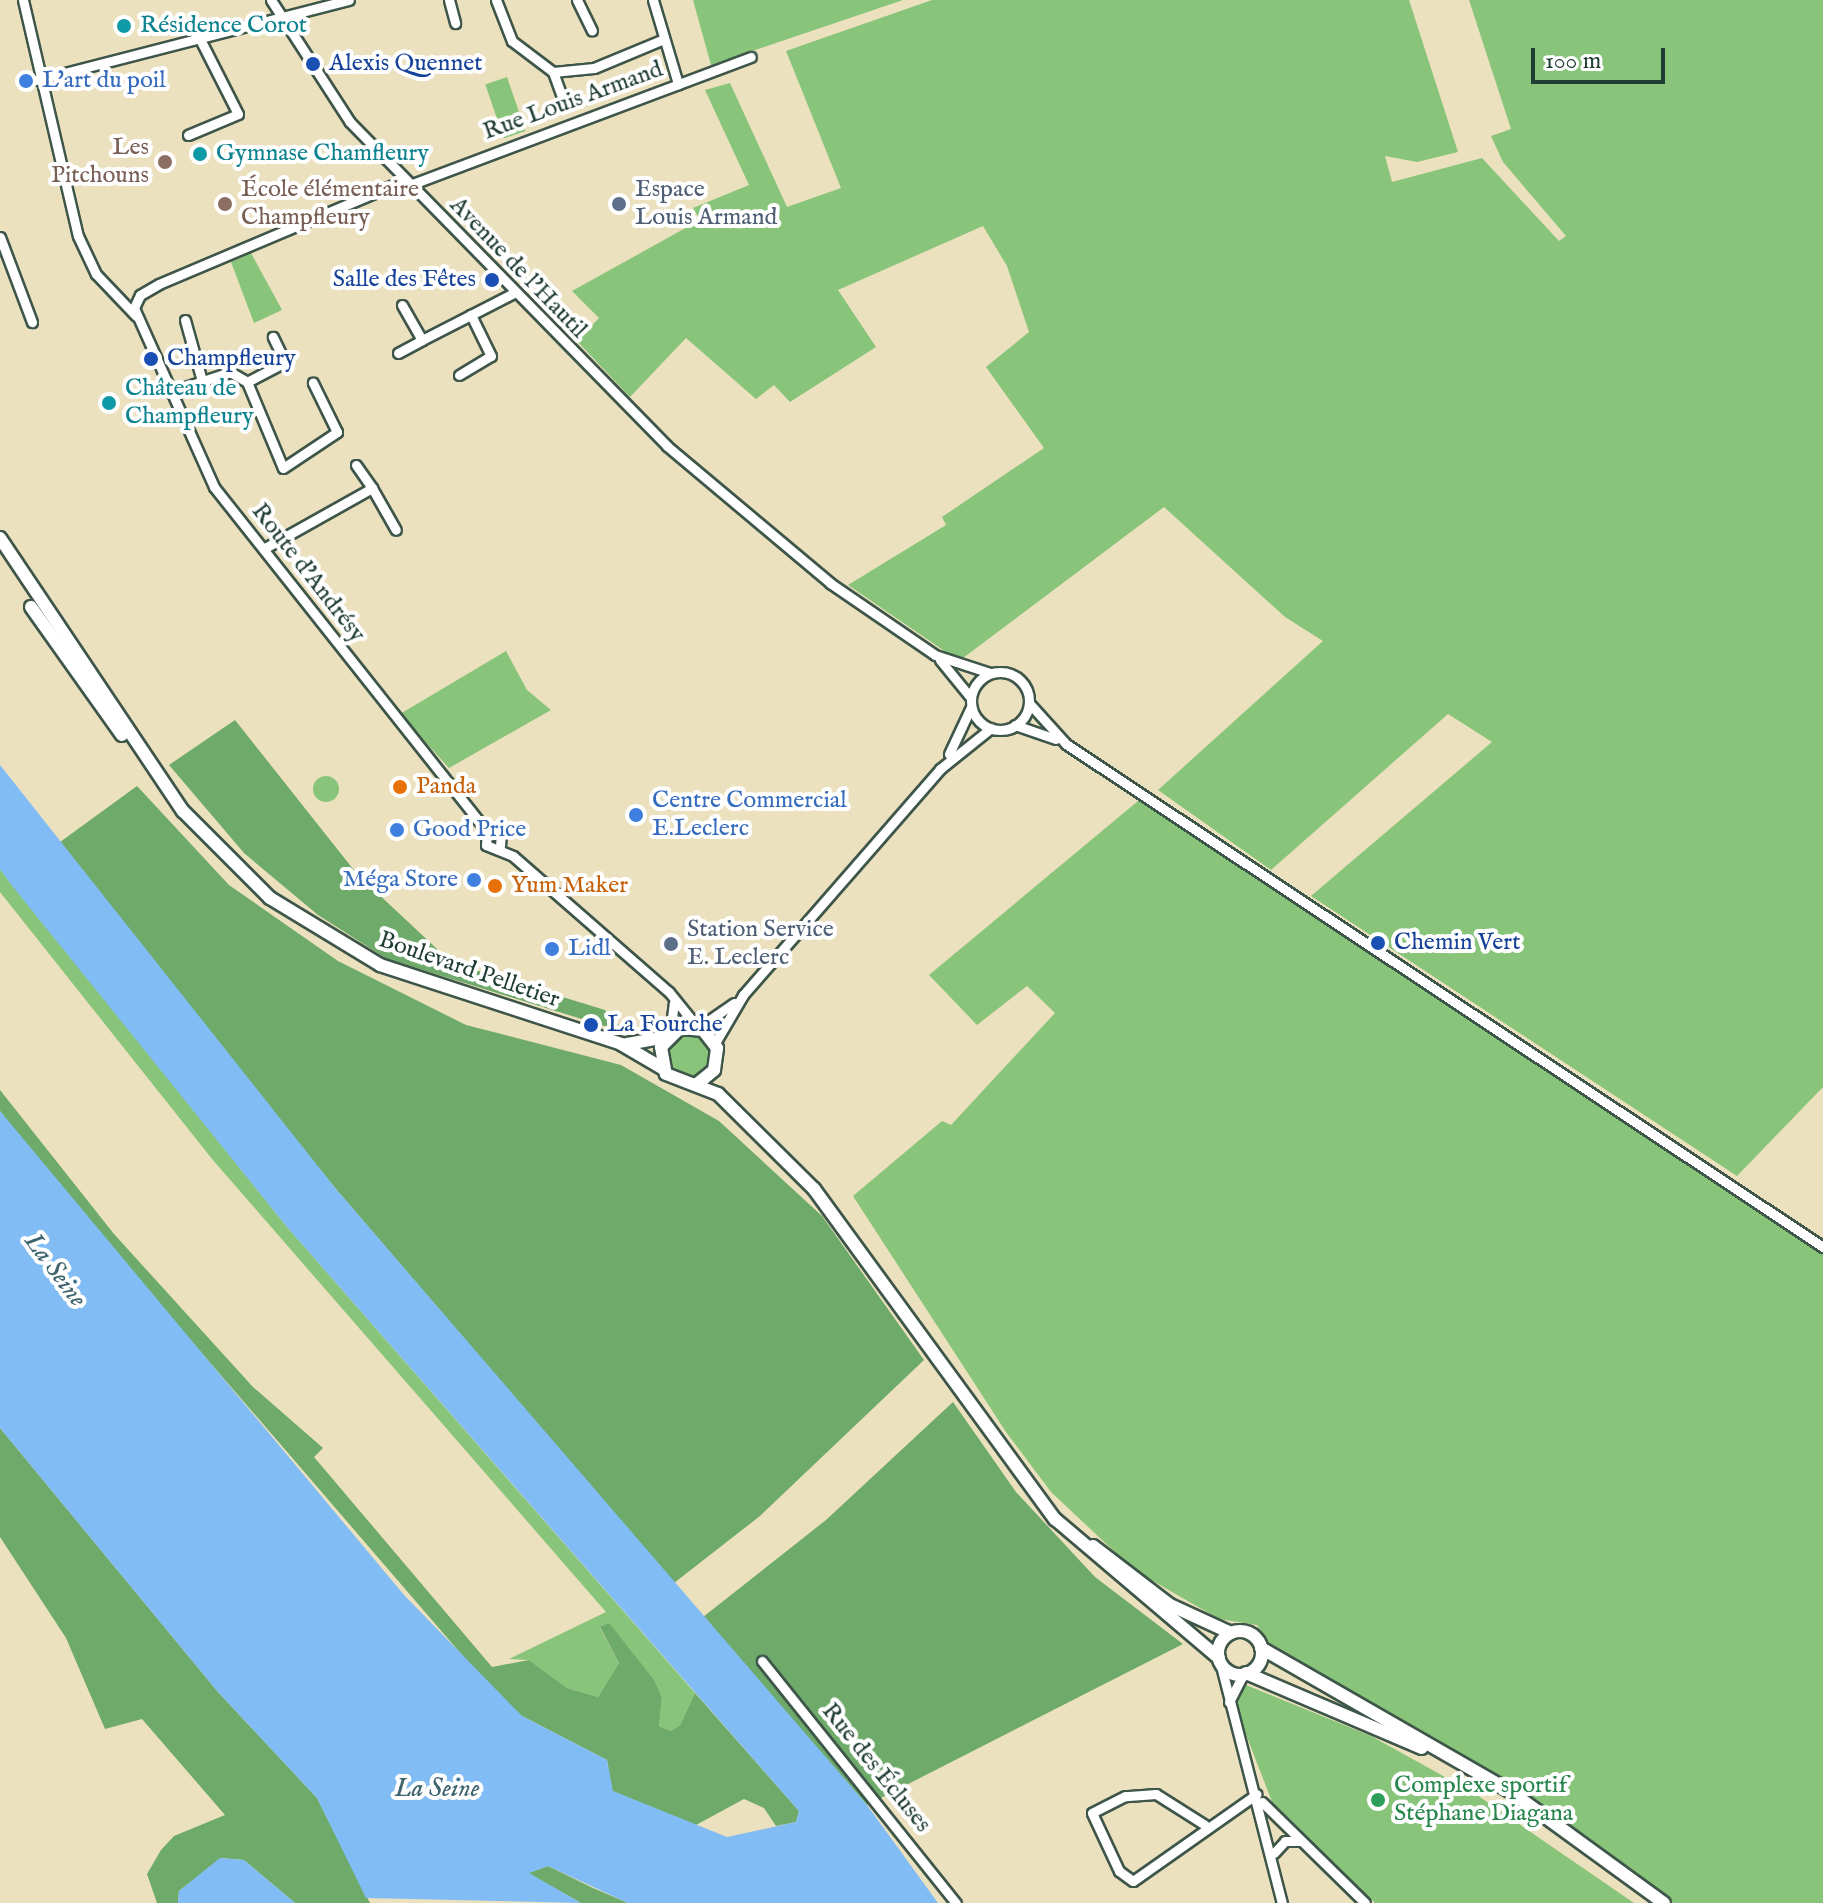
<!DOCTYPE html>
<meta charset="utf-8">
<style>
body{margin:0}
#map{position:relative;width:1823px;height:1903px;overflow:hidden;background:#ece1be;font-family:"IM FELL English",serif}
div>[style]{position:absolute}
.green>*{inset:0;background:#88c47a;transform-origin:0 0}
.round{border-radius:50%}
.forest>*{inset:0;background:#6eaa6a}
.water>*{inset:0;background:#81bdf4}
.roads{filter:drop-shadow(2px 0 #3e5649) drop-shadow(-2px 0 #3e5649) drop-shadow(0 2px #3e5649) drop-shadow(0 -2px #3e5649)}
.minor>*{height:9px;margin:-4.5px;padding:0 4.5px;transform-origin:4.5px;border-radius:4.5px;background:#fff}
.minor>.ring{margin:-4.5px;padding:0;box-sizing:content-box;background:none;border:9px solid #fff;border-radius:50%}
.major>*{height:12px;margin:-6px;padding:0 6px;transform-origin:6px;border-radius:6px;background:#fff}
.major>.ring{margin:-6px;padding:0;box-sizing:content-box;background:none;border:12px solid #fff;border-radius:50%}
.dots>*{width:22px;height:22px;translate:-50% -50%;box-sizing:border-box;border:4px solid #fff;border-radius:50%}
span{translate:-50% -50%;white-space:nowrap;text-align:center;line-height:1.15;-webkit-text-stroke:8px #fff;paint-order:stroke}
.culture-label{font-size:24px;color:#0d838f}
.left{translate:0 -50%;text-align:left}
.transit-label{font-size:24px;color:#164399}
.right{translate:-100% -50%;text-align:right}
.shop-label{font-size:24px;color:#366cbe}
.street-label{font-size:24px;color:#1f3d34}
.education-label{font-size:24px;color:#785e54}
.service-label{font-size:24px;color:#4e5e75}
.food-label{font-size:24px;color:#c56008}
.leisure-label{font-size:24px;color:#27864d}
.water-label{font-size:26px;color:#3c636e;font-style:italic}
.scale{position:absolute;left:1531px;top:48px;width:134px;height:36px;box-sizing:border-box;border:4px solid #1f3d34;border-top:0;padding-left:10px;font-size:24px;line-height:28px;white-space:nowrap;color:#1f3d34;-webkit-text-stroke:6px #fff;paint-order:stroke}
</style>
<div id="map">
<div class="green">
<i style="clip-path:polygon(693px 0,903px 0,711px 65px)"></i>
<i style="clip-path:polygon(932px 0,1409px 0,1458px 152px,1417px 162px,1385px 156px,1392px 182px,1482px 158px,1559px 241px,1566px 236px,1503px 162px,1491px 136px,1511px 129px,1469px 0,1823px 0,1823px 1087px,1737px 1176px,1311px 896px,1492px 742px,1448px 714px,1271px 870px,1158px 790px,1323px 641px,1285px 617px,1164px 507px,959px 661px,848px 585px,946px 525px,942px 517px,1044px 448px,986px 367px,1029px 332px,1007px 266px,983px 226px,838px 290px,876px 347px,790px 402px,774px 385px,756px 399px,686px 338px,630px 397px,577px 341px,599px 318px,572px 291px,700px 220px,693px 208px,749px 185px,705px 90px,730px 83px,787px 207px,841px 188px,786px 51px)"></i>
<i style="left:507px;top:77px;width:57px;height:23px;rotate:71deg"></i>
<i style="clip-path:polygon(251px 253px,282px 310px,254px 323px,231px 262px)"></i>
<i style="clip-path:polygon(506px 651px,527px 690px,551px 710px,449px 768px,400px 714px)"></i>
<i class="round" style="left:313px;top:776px;width:26px;height:26px"></i>
<i style="clip-path:polygon(1144px 796px,1823px 1247px,1823px 1903px,1674px 1903px,1526px 1793px,1273px 1649px,1257px 1625px,1219px 1619px,1134px 1570px,1051px 1492px,1006px 1432px,853px 1196px,942px 1121px,951px 1125px,1055px 1013px,1027px 986px,977px 1025px,929px 975px)"></i>
<i style="clip-path:polygon(0 869px,287px 1227px,695px 1693px,680px 1725px,671px 1731px,659px 1726px,662px 1698px,609px 1623px,600px 1628px,619px 1663px,598px 1697px,567px 1688px,529px 1660px,509px 1659px,606px 1612px,212px 1159px,0 892px)"></i>
<i class="round" style="left:666px;top:1033px;width:46px;height:46px"></i>
<i style="clip-path:polygon(1246px 1685px,1371px 1736px,1474px 1793px,1634px 1903px,1375px 1903px,1274px 1807px,1235px 1706px,1237px 1690px)"></i>
</div>
<div class="forest">
<i style="clip-path:polygon(235px 720px,357px 874px,452px 963px,605px 1010px,627px 1033px,387px 959px,318px 915px,244px 853px,169px 765px)"></i>
<i style="clip-path:polygon(137px 786px,229px 885px,338px 961px,466px 1025px,621px 1065px,719px 1121px,822px 1216px,924px 1360px,760px 1516px,674px 1583px,336px 1189px,56px 845px)"></i>
<i style="clip-path:polygon(0 1090px,114px 1234px,253px 1387px,323px 1448px,314px 1457px,492px 1667px,529px 1660px,567px 1688px,598px 1697px,619px 1663px,600px 1627px,609px 1623px,654px 1680px,662px 1698px,659px 1726px,671px 1731px,680px 1725px,695px 1693px,799px 1811px,796px 1822px,776px 1826px,764px 1808px,744px 1799px,696px 1825px,612px 1791px,607px 1760px,522px 1716px,487px 1684px,39px 1164px,0 1111px)"></i>
<i style="clip-path:polygon(953px 1402px,1016px 1492px,1095px 1577px,1183px 1644px,867px 1805px,703px 1617px,826px 1520px)"></i>
<i style="clip-path:polygon(0 1428px,218px 1692px,317px 1798px,370px 1903px,295px 1903px,244px 1860px,221px 1858px,179px 1891px,178px 1903px,157px 1903px,147px 1874px,161px 1850px,174px 1836px,225px 1815px,142px 1719px,105px 1729px,66px 1638px,0 1537px)"></i>
<i style="clip-path:polygon(548px 1866px,593px 1888px,628px 1903px,581px 1903px,528px 1873px)"></i>
</div>
<div class="water">
<i style="clip-path:polygon(0 765px,336px 1189px,867px 1805px,938px 1903px,628px 1903px,548px 1866px,529px 1873px,581px 1903px,366px 1898px,317px 1798px,218px 1692px,0 1428px,0 1111px,404px 1595px,522px 1716px,607px 1760px,613px 1791px,727px 1837px,796px 1822px,799px 1811px,287px 1227px,13px 887px,0 869px)"></i>
<i style="clip-path:polygon(220px 1858px,244px 1860px,295px 1903px,178px 1903px,179px 1891px)"></i>
</div>
<div class="roads">
<div class="minor">
<i style="left:23px;top:0;width:242px;rotate:76.9deg"></i>
<i style="left:78px;top:236px;width:42px;rotate:64.7deg"></i>
<i style="left:96px;top:274px;width:58px;rotate:46.4deg"></i>
<i style="left:271px;top:0;width:145px;rotate:57.1deg"></i>
<i style="left:350px;top:122px;width:453px;rotate:45.6deg"></i>
<i style="left:667px;top:446px;width:213px;rotate:40deg"></i>
<i style="left:830px;top:583px;width:127px;rotate:34.4deg"></i>
<i style="left:935px;top:655px;width:58px;rotate:18.1deg"></i>
<i style="left:449px;top:0;width:24px;rotate:75deg"></i>
<i style="left:496px;top:0;width:44px;rotate:68.7deg"></i>
<i style="left:512px;top:41px;width:51px;rotate:37.1deg"></i>
<i style="left:553px;top:72px;width:41px;rotate:-5.6deg"></i>
<i style="left:594px;top:68px;width:76px;rotate:-22.5deg"></i>
<i style="left:577px;top:0;width:34px;rotate:64deg"></i>
<i style="left:653px;top:0;width:88px;rotate:73.4deg"></i>
<i style="left:553px;top:72px;width:35px;rotate:70deg"></i>
<i style="left:37px;top:80px;width:322px;rotate:-14.4deg"></i>
<i style="left:188px;top:135px;width:54px;rotate:-22.8deg"></i>
<i style="left:238px;top:114px;width:82px;rotate:-116.9deg"></i>
<i style="left:405px;top:180px;width:267px;rotate:157.1deg"></i>
<i style="left:159px;top:284px;width:22px;rotate:150deg"></i>
<i style="left:140px;top:295px;width:14px;rotate:115deg"></i>
<i style="left:134px;top:308px;width:196px;rotate:65.9deg"></i>
<i style="left:214px;top:487px;width:439px;rotate:51.6deg"></i>
<i style="left:410px;top:185px;width:364px;rotate:-20.6deg"></i>
<i style="left:0;top:237px;width:91px;rotate:69.4deg"></i>
<i style="left:402px;top:305px;width:40px;rotate:60.3deg"></i>
<i style="left:422px;top:340px;width:103px;rotate:-27.1deg"></i>
<i style="left:185px;top:320px;width:63px;rotate:74.4deg"></i>
<i style="left:398px;top:353px;width:27px;rotate:-28deg"></i>
<i style="left:459px;top:375px;width:37px;rotate:-31deg"></i>
<i style="left:491px;top:356px;width:46px;rotate:-116deg"></i>
<i style="left:247px;top:382px;width:43px;rotate:-27.8deg"></i>
<i style="left:285px;top:362px;width:28px;rotate:-116deg"></i>
<i style="left:170px;top:392px;width:63px;rotate:-18.4deg"></i>
<i style="left:230px;top:372px;width:20px;rotate:30deg"></i>
<i style="left:247px;top:382px;width:93px;rotate:67.3deg"></i>
<i style="left:283px;top:468px;width:65px;rotate:-33.7deg"></i>
<i style="left:337px;top:432px;width:55px;rotate:-116.1deg"></i>
<i style="left:356px;top:465px;width:28px;rotate:55deg"></i>
<i style="left:265px;top:548px;width:123px;rotate:-29.3deg"></i>
<i style="left:372px;top:488px;width:48px;rotate:60.3deg"></i>
<i style="left:940px;top:660px;width:49px;rotate:50.8deg"></i>
<i class="ring" style="left:971px;top:672px;width:49px;height:49px"></i>
<i style="left:1029px;top:703px;width:55px;rotate:47.9deg"></i>
<i style="left:1066px;top:744px;width:909px;rotate:33.6deg"></i>
<i style="left:1015px;top:725px;width:43px;rotate:18.9deg"></i>
<i style="left:949px;top:754px;width:52px;rotate:-64.9deg"></i>
<i style="left:487px;top:831px;width:14px;rotate:94deg"></i>
<i style="left:486px;top:845px;width:29px;rotate:22deg"></i>
<i style="left:513px;top:856px;width:207px;rotate:41.1deg"></i>
<i style="left:669px;top:992px;width:46px;rotate:51.1deg"></i>
<i style="left:698px;top:1028px;width:44px;rotate:-34.8deg"></i>
<i style="left:487px;top:831px;width:14px;rotate:4deg"></i>
<i style="left:501px;top:832px;width:14px;rotate:94deg"></i>
<i style="left:670px;top:1034px;width:31px;rotate:-83deg"></i>
<i style="left:715px;top:1043px;width:56px;rotate:-59.7deg"></i>
<i style="left:743px;top:995px;width:300px;rotate:-48.9deg"></i>
<i style="left:940px;top:769px;width:65px;rotate:-38.8deg"></i>
<i style="left:762px;top:1661px;width:310px;rotate:51.3deg"></i>
<i style="left:1220px;top:1662px;width:249px;rotate:75.6deg"></i>
<i style="left:1229px;top:1702px;width:31px;rotate:-63deg"></i>
<i style="left:1262px;top:1802px;width:144px;rotate:44.4deg"></i>
<i style="left:1205px;top:1825px;width:58px;rotate:-147.7deg"></i>
<i style="left:1156px;top:1794px;width:31px;rotate:176deg"></i>
<i style="left:1125px;top:1796px;width:37px;rotate:153deg"></i>
<i style="left:1092px;top:1813px;width:64px;rotate:65deg"></i>
<i style="left:1119px;top:1871px;width:17px;rotate:36deg"></i>
<i style="left:1133px;top:1881px;width:151px;rotate:-35.1deg"></i>
<i style="left:1274px;top:1853px;width:16px;rotate:-47deg"></i>
<i style="left:1285px;top:1841px;width:15px"></i>
</div>
<div class="major">
<i style="left:0;top:538px;width:329px;rotate:56.2deg"></i>
<i style="left:183px;top:811px;width:123px;rotate:45deg"></i>
<i style="left:270px;top:898px;width:129px;rotate:31.3deg"></i>
<i style="left:380px;top:965px;width:254px;rotate:18.1deg"></i>
<i style="left:621px;top:1044px;width:48px;rotate:30.3deg"></i>
<i style="left:31px;top:607px;width:157px;rotate:54.6deg"></i>
<i style="left:627px;top:1044px;width:41px;rotate:-9.9deg"></i>
<i style="left:697px;top:1084px;width:22px;rotate:-39deg"></i>
<i style="left:714px;top:1070px;width:22px;rotate:-82deg"></i>
<i style="left:717px;top:1048px;width:23px;rotate:-128deg"></i>
<i style="left:703px;top:1030px;width:23px;rotate:-175deg"></i>
<i style="left:680px;top:1028px;width:27px;rotate:135deg"></i>
<i style="left:661px;top:1047px;width:27px;rotate:80deg"></i>
<i style="left:666px;top:1074px;width:56px;rotate:21deg"></i>
<i style="left:718px;top:1094px;width:135px;rotate:44.7deg"></i>
<i style="left:814px;top:1189px;width:409px;rotate:53.9deg"></i>
<i style="left:1055px;top:1519px;width:215px;rotate:40.3deg"></i>
<i style="left:1093px;top:1546px;width:97px;rotate:37.5deg"></i>
<i style="left:1170px;top:1605px;width:67px;rotate:24.7deg"></i>
<i class="ring" style="left:1218px;top:1631px;width:32px;height:32px"></i>
<i style="left:1261px;top:1648px;width:289px;rotate:29.9deg"></i>
<i style="left:1511px;top:1792px;width:189px;rotate:36deg"></i>
<i style="left:1246px;top:1673px;width:191px;rotate:23.1deg"></i>
</div>
</div>
<div class="dots">
<i style="left:124px;top:26px;background:#0f9aa8"></i>
<i style="left:313px;top:64px;background:#1a4fb4"></i>
<i style="left:26px;top:81px;background:#3f7fe0"></i>
<i style="left:200px;top:154px;background:#0f9aa8"></i>
<i style="left:165px;top:162px;background:#8d6e63"></i>
<i style="left:225px;top:204px;background:#8d6e63"></i>
<i style="left:619px;top:204px;background:#5c6f8a"></i>
<i style="left:492px;top:280px;background:#1a4fb4"></i>
<i style="left:151px;top:359px;background:#1a4fb4"></i>
<i style="left:109px;top:403px;background:#0f9aa8"></i>
<i style="left:400px;top:787px;background:#e8710a"></i>
<i style="left:636px;top:815px;background:#3f7fe0"></i>
<i style="left:397px;top:830px;background:#3f7fe0"></i>
<i style="left:474px;top:880px;background:#3f7fe0"></i>
<i style="left:495px;top:886px;background:#e8710a"></i>
<i style="left:1378px;top:943px;background:#1a4fb4"></i>
<i style="left:671px;top:944px;background:#5c6f8a"></i>
<i style="left:552px;top:949px;background:#3f7fe0"></i>
<i style="left:591px;top:1025px;background:#1a4fb4"></i>
<i style="left:1378px;top:1800px;background:#2e9e5b"></i>
</div>
<div class="culture-label">
<span class="left" style="left:140px;top:26px">Résidence Corot</span>
<span class="left" style="left:216px;top:154px">Gymnase Chamfleury</span>
<span class="left" style="left:125px;top:403px">Château de<br>Champfleury</span>
</div>
<div class="transit-label">
<span class="left" style="left:329px;top:64px">Alexis Quennet</span>
<span class="right" style="left:476px;top:280px">Salle des Fêtes</span>
<span class="left" style="left:167px;top:359px">Champfleury</span>
<span class="left" style="left:1394px;top:943px">Chemin Vert</span>
<span class="left" style="left:607px;top:1025px">La Fourche</span>
</div>
<div class="shop-label">
<span class="left" style="left:42px;top:81px">L'art du poil</span>
<span class="left" style="left:652px;top:815px">Centre Commercial<br>E.Leclerc</span>
<span class="left" style="left:413px;top:830px">Good Price</span>
<span class="right" style="left:458px;top:880px">Méga Store</span>
<span class="left" style="left:568px;top:949px">Lidl</span>
</div>
<div class="street-label">
<span style="left:573px;top:101px;rotate:-20deg">Rue Louis Armand</span>
<span style="left:518px;top:268px;rotate:46deg">Avenue de l'Hautil</span>
<span style="left:308px;top:573px;rotate:52deg">Route d'Andrésy</span>
<span style="left:469px;top:970px;rotate:19deg">Boulevard Pelletier</span>
<span style="left:876px;top:1768px;rotate:51deg">Rue des Écluses</span>
</div>
<div class="education-label">
<span class="right" style="left:149px;top:162px">Les<br>Pitchouns</span>
<span class="left" style="left:241px;top:204px">École élémentaire<br>Champfleury</span>
</div>
<div class="service-label">
<span class="left" style="left:635px;top:204px">Espace<br>Louis Armand</span>
<span class="left" style="left:687px;top:944px">Station Service<br>E. Leclerc</span>
</div>
<div class="food-label">
<span class="left" style="left:416px;top:787px">Panda</span>
<span class="left" style="left:511px;top:886px">Yum Maker</span>
</div>
<div class="leisure-label">
<span class="left" style="left:1394px;top:1800px">Complexe sportif<br>Stéphane Diagana</span>
</div>
<div class="water-label">
<span style="left:55px;top:1270px;rotate:53deg">La Seine</span>
<span style="left:437px;top:1789px">La Seine</span>
</div>
<div class="scale">100 m</div>
</div>
